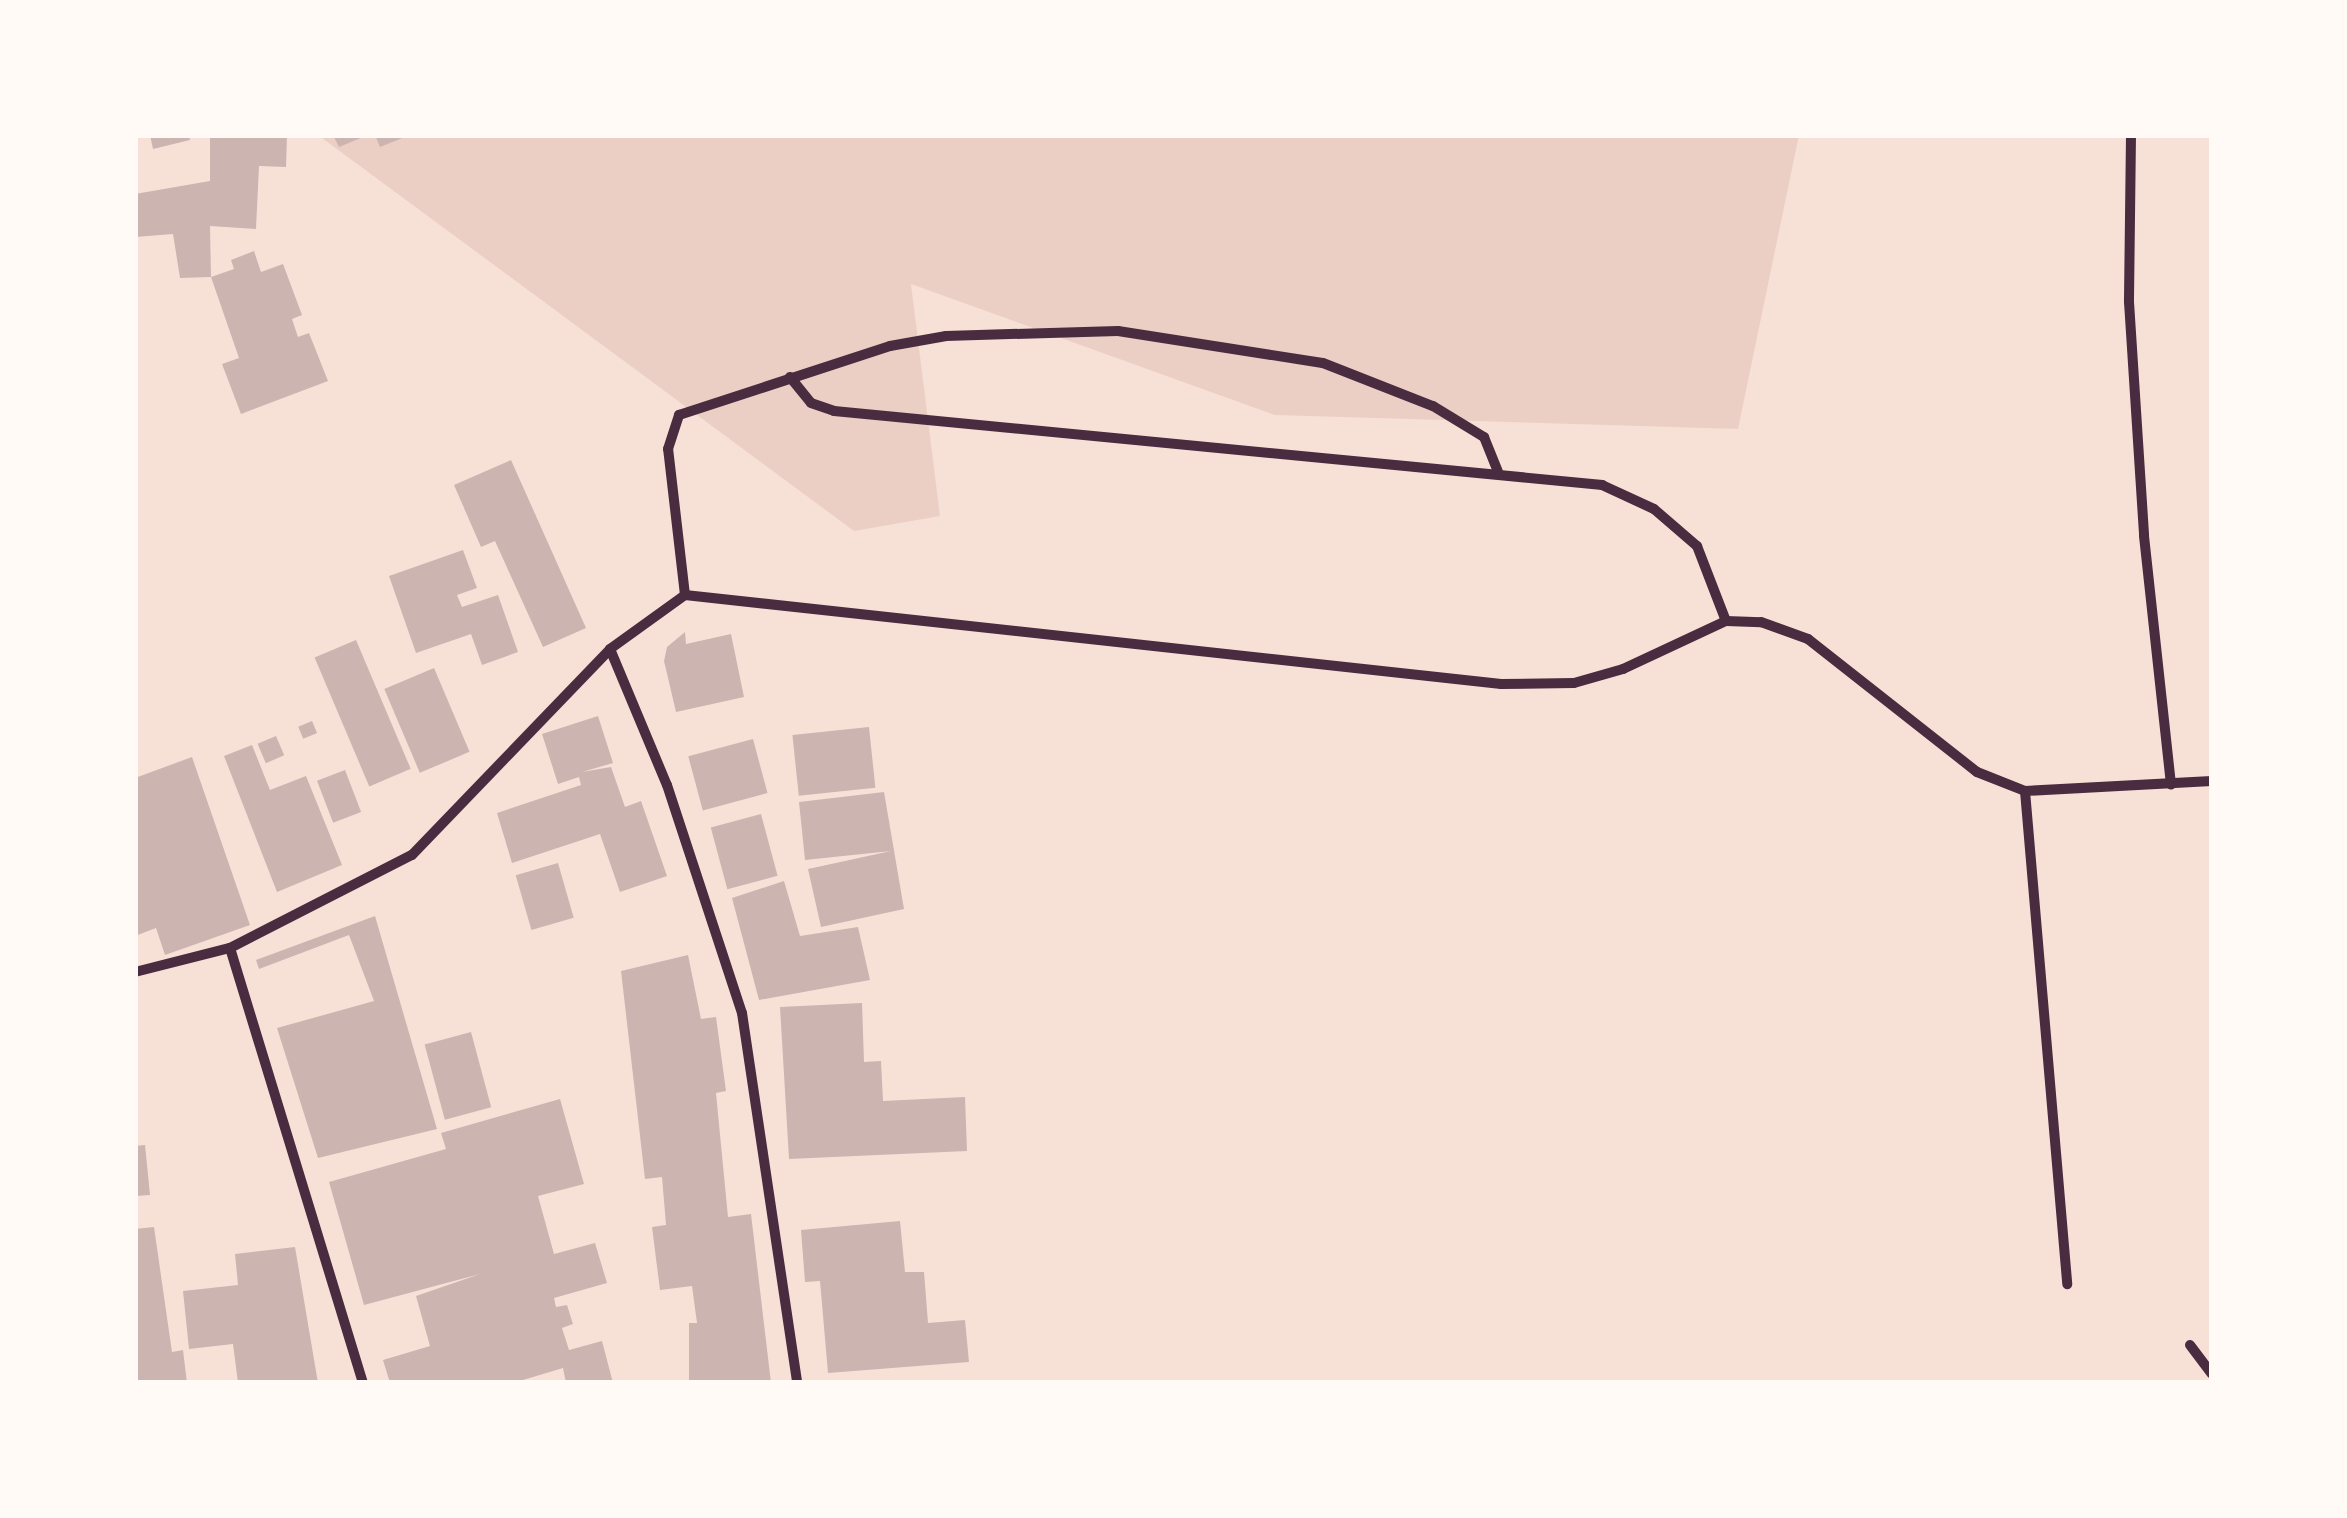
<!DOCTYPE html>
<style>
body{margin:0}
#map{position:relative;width:2347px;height:1518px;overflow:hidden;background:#f7e1d7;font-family:Ubuntu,sans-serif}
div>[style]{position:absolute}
.green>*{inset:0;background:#ebcfc5}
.building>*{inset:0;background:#ccb4b1;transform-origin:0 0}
.minor>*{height:10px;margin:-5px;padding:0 5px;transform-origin:5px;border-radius:5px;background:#4a2c40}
span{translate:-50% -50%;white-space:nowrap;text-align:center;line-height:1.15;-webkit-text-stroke:10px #fffaf5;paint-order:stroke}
.frame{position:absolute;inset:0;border:138px solid #fffaf5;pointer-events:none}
</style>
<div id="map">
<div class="green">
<i style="clip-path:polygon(318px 135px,1799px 135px,1738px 429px,1275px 415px,911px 284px,940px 516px,854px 531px)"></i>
</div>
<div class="building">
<i style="clip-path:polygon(150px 135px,189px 135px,190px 140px,153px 149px)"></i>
<i style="clip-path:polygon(210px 135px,287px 135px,286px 167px,259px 166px,256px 229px,210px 226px,211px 277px,180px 278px,173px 234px,135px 237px,135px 194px,210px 181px)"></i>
<i style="clip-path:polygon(333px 135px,368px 135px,339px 147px)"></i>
<i style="clip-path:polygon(375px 135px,410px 135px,380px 147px)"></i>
<i style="clip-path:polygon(254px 251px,261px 272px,283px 264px,302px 315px,292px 319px,298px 337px,309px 333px,328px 381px,241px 414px,222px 364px,239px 358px,211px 277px,234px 269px,231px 260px)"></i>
<i style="clip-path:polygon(511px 460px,586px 628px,543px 647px,495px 541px,481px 547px,454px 485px)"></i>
<i style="clip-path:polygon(463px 550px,477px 588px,457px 595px,462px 607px,498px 595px,518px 652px,482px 665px,471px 634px,416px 653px,389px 576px)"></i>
<i style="clip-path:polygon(685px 632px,686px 644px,731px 634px,744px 697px,676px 712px,664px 661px,667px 647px)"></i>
<i style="left:356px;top:640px;width:140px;height:45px;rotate:67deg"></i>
<i style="left:434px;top:668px;width:91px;height:54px;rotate:67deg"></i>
<i style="clip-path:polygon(598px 716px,613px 763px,582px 772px,611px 767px,625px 807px,641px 801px,667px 876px,620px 892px,600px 834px,512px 863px,497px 813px,581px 785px,579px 777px,558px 784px,542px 734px)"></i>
<i style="left:312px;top:721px;width:13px;height:15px;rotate:67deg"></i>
<i style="left:869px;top:727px;width:61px;height:77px;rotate:84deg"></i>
<i style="left:276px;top:736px;width:21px;height:20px;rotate:67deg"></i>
<i style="left:753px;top:739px;width:56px;height:67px;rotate:75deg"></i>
<i style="clip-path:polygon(252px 745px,270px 790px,306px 776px,342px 865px,277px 892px,224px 756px)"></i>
<i style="clip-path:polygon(192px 757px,250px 925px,165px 955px,156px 928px,135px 936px,135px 778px)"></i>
<i style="left:345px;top:770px;width:45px;height:30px;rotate:69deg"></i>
<i style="clip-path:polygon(884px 792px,904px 909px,821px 927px,808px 869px,891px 851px,805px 860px,799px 802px)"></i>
<i style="left:761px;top:814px;width:64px;height:52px;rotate:75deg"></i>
<i style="left:558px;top:863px;width:57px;height:44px;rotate:74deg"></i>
<i style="clip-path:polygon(784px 881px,800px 936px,858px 927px,870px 980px,759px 1000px,732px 898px)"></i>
<i style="clip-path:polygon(375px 916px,437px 1129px,318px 1158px,277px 1028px,374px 1001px,349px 935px,259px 969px,256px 960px)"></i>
<i style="clip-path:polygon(688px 955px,701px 1019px,716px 1017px,726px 1091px,716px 1093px,728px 1217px,751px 1214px,771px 1383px,689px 1383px,689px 1323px,697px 1323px,692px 1286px,660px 1290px,652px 1227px,666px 1225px,662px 1177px,645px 1179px,621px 971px)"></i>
<i style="clip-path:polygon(862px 1003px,864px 1062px,881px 1061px,883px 1101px,965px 1097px,967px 1151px,789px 1159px,780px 1007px)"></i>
<i style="left:471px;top:1032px;width:78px;height:48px;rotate:75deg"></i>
<i style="clip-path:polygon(560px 1099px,584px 1184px,538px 1196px,554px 1254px,595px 1243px,607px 1283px,554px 1298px,556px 1307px,567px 1305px,573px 1324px,562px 1328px,569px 1350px,602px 1341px,613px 1383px,566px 1383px,563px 1368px,513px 1383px,390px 1383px,383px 1360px,430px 1346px,416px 1296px,480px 1274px,364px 1305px,329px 1182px,446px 1149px,441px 1133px)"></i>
<i style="clip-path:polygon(145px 1145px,150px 1195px,135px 1196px,135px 1146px)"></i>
<i style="clip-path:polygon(900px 1221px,905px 1272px,924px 1272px,928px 1323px,965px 1320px,969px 1362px,828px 1373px,820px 1281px,805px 1282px,801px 1230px)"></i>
<i style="clip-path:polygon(154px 1227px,172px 1352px,183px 1350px,187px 1383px,135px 1383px,135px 1229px)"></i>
<i style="clip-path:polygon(295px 1247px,318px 1383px,238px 1383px,233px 1344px,189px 1349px,183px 1291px,238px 1285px,235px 1254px)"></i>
</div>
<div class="minor">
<i style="left:2131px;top:135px;width:167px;rotate:90.7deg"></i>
<i style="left:2129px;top:302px;width:234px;rotate:86.3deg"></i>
<i style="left:2144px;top:536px;width:250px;rotate:83.8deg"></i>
<i style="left:790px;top:377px;width:33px;rotate:51deg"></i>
<i style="left:811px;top:403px;width:24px;rotate:19deg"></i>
<i style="left:834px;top:411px;width:772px;rotate:5.5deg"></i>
<i style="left:1602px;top:485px;width:57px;rotate:24.8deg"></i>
<i style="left:1654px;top:509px;width:57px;rotate:40.7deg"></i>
<i style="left:1697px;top:546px;width:80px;rotate:68.9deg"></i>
<i style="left:685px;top:595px;width:147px;rotate:-96.6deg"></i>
<i style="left:668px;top:449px;width:36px;rotate:-72deg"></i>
<i style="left:679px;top:415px;width:222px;rotate:-18.1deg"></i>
<i style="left:890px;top:346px;width:57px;rotate:-10.1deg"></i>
<i style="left:946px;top:336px;width:172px;rotate:-1.7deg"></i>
<i style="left:1118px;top:331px;width:207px;rotate:8.9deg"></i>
<i style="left:1323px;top:363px;width:118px;rotate:21.4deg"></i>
<i style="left:1433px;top:406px;width:60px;rotate:31.3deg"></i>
<i style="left:1484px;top:437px;width:37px;rotate:68deg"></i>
<i style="left:610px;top:649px;width:147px;rotate:67.3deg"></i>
<i style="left:667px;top:785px;width:240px;rotate:71.8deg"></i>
<i style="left:742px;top:1013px;width:374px;rotate:81.5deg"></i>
<i style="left:2025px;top:791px;width:495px;rotate:85.1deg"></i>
<i style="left:230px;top:948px;width:455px;rotate:73deg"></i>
<i style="left:135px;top:972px;width:98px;rotate:-14.2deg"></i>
<i style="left:230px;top:948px;width:204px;rotate:-27.1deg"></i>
<i style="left:412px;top:855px;width:286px;rotate:-46.1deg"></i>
<i style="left:610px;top:649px;width:92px;rotate:-35.8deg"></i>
<i style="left:685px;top:595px;width:821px;rotate:6.22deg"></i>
<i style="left:1501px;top:684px;width:73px;rotate:-0.8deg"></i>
<i style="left:1574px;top:683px;width:51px;rotate:-15.9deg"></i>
<i style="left:1623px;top:669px;width:114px;rotate:-25deg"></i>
<i style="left:1726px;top:621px;width:35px;rotate:2deg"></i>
<i style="left:1761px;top:622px;width:50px;rotate:19.9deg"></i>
<i style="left:1808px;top:639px;width:215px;rotate:38.2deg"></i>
<i style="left:1977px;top:772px;width:52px;rotate:21.6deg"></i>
<i style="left:2025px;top:791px;width:187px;rotate:-3.1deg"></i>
<i style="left:2190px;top:1345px;width:36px;rotate:53deg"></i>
</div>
<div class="frame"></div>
</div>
